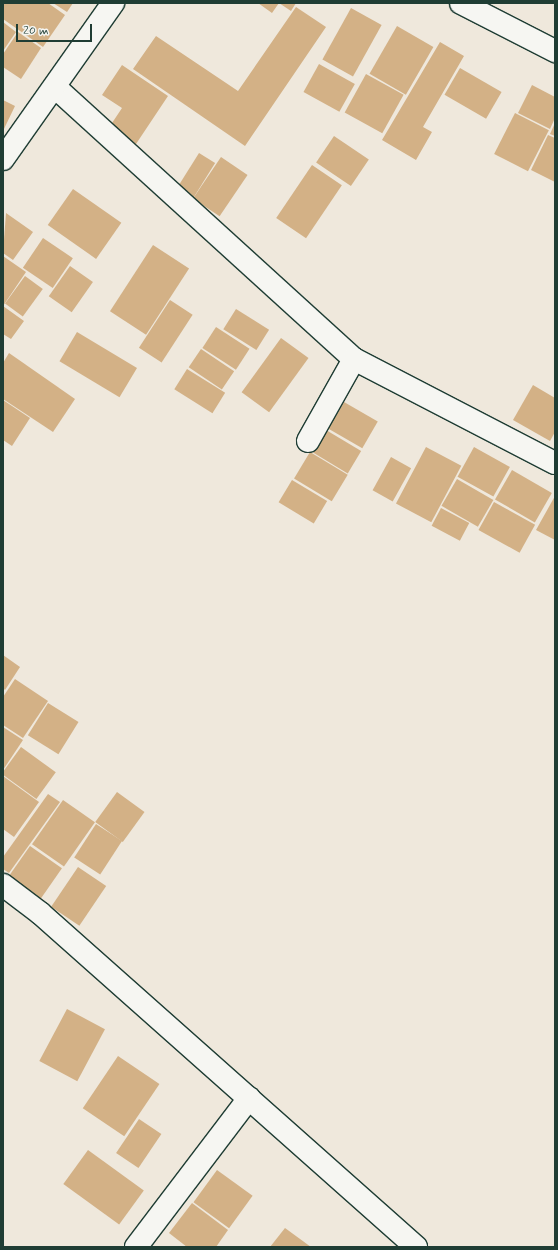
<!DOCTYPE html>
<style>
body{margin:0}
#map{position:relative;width:558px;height:1250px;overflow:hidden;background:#efe8dc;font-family:Mynerve,sans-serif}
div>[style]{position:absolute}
.building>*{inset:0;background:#d3b186;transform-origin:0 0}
.roads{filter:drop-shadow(1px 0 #1f3d34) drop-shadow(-1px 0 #1f3d34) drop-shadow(0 1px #1f3d34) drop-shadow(0 -1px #1f3d34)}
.minor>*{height:22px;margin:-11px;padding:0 11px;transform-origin:11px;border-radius:11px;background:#f6f6f2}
span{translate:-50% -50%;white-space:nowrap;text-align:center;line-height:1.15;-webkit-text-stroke:4px #f6f6f2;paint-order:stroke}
.frame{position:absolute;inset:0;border:4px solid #1f3d34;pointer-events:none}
.scale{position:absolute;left:16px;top:24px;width:76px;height:18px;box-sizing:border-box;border:2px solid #1f3d34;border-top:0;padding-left:5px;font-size:12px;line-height:14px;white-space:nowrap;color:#1f3d34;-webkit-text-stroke:3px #f6f6f2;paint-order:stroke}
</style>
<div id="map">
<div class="building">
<i style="clip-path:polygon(3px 3px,48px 3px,65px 15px,43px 47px,3px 19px)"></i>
<i style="clip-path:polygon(53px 3px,73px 3px,67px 12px)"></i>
<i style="clip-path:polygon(258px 3px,296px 3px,291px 11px,279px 3px,272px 13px)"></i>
<i style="clip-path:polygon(296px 7px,326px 27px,245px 146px,133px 69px,156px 36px,238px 91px)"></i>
<i style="left:351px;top:8px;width:35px;height:59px;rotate:29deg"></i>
<i style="clip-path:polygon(3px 22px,16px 32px,3px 51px)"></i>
<i style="left:397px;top:26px;width:42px;height:55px;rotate:30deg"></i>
<i style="clip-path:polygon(18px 32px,41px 48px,21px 79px,3px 67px,3px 54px)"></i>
<i style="clip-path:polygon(440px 42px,464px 56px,423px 127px,432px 132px,416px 160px,382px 140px)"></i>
<i style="left:319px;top:64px;width:41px;height:32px;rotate:29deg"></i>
<i style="clip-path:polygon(122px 65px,168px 96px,134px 147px,108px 129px,122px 108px,102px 95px)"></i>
<i style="left:460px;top:68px;width:48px;height:31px;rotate:30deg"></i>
<i style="left:366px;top:74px;width:43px;height:44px;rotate:29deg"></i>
<i style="clip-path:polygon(532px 85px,555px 97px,555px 118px,550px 129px,518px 113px)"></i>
<i style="clip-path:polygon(3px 100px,15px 106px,3px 131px)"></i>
<i style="left:515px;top:113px;width:38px;height:46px;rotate:27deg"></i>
<i style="clip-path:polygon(555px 123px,555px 136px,550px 134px)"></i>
<i style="clip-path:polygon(548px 135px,555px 138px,555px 182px,531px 170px)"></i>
<i style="left:334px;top:136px;width:42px;height:32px;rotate:34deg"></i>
<i style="left:199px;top:153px;width:19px;height:42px;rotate:32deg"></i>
<i style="left:221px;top:157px;width:32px;height:50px;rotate:34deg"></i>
<i style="left:312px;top:165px;width:36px;height:64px;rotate:34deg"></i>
<i style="left:73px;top:189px;width:59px;height:44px;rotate:35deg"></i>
<i style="clip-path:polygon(6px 213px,33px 232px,13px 260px,3px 253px)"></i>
<i style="left:43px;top:238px;width:36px;height:36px;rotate:34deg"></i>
<i style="left:153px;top:245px;width:43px;height:79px;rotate:33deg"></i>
<i style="clip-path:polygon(3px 256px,26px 272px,3px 306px,24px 321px,11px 339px,3px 334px)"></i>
<i style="left:70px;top:266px;width:28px;height:37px;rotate:35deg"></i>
<i style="left:25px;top:276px;width:22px;height:34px;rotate:36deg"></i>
<i style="left:170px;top:300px;width:27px;height:57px;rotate:33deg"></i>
<i style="left:236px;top:309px;width:39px;height:24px;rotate:32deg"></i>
<i style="left:216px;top:327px;width:40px;height:25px;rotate:33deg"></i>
<i style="left:77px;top:332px;width:70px;height:34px;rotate:31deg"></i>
<i style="left:281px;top:338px;width:34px;height:67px;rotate:36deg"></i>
<i style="left:201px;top:349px;width:40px;height:22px;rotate:34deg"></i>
<i style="clip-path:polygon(9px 353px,75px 399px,53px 432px,3px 399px,3px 363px)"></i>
<i style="left:187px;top:369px;width:45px;height:24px;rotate:32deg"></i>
<i style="clip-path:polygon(533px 385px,555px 398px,555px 432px,550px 441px,513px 420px)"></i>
<i style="clip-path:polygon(3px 400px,30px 418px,12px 446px,3px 440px)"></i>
<i style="left:344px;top:402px;width:39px;height:31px;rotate:30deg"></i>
<i style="left:326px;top:430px;width:41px;height:26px;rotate:31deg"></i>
<i style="left:426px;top:447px;width:40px;height:64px;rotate:28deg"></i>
<i style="left:474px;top:447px;width:41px;height:34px;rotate:29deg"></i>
<i style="left:310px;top:452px;width:44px;height:31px;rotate:31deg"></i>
<i style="left:391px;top:457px;width:23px;height:38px;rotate:29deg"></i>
<i style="left:512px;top:470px;width:46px;height:34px;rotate:30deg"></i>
<i style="left:457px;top:479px;width:42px;height:31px;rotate:30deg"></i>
<i style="left:292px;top:480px;width:41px;height:26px;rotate:31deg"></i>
<i style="clip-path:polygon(555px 496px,555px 540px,536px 530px)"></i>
<i style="left:494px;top:502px;width:47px;height:32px;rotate:29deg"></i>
<i style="left:441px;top:508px;width:32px;height:20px;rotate:28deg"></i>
<i style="clip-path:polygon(3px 655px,20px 667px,5px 690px,3px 688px)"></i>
<i style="clip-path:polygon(15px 679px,48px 701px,23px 738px,3px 725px,3px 697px)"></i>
<i style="left:48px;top:703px;width:36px;height:38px;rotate:32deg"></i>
<i style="clip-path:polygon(3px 727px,23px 740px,3px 770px)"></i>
<i style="left:21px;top:747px;width:43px;height:33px;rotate:36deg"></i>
<i style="clip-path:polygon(3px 776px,39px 802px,14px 837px,3px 829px)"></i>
<i style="left:117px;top:792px;width:34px;height:37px;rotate:36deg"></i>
<i style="clip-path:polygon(48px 794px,60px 802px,9px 873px,3px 869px,3px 857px)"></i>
<i style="left:63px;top:800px;width:39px;height:54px;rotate:35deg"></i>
<i style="left:96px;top:824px;width:31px;height:40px;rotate:33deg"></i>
<i style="left:30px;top:846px;width:39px;height:37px;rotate:35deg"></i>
<i style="left:78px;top:867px;width:34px;height:48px;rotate:34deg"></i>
<i style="left:67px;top:1009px;width:43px;height:59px;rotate:28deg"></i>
<i style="left:118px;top:1056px;width:50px;height:63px;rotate:34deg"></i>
<i style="left:139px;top:1119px;width:27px;height:41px;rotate:34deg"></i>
<i style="left:88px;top:1150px;width:69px;height:42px;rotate:36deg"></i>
<i style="left:217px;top:1170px;width:44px;height:40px;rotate:36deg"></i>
<i style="clip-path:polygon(192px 1203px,228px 1230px,216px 1247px,187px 1247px,169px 1233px)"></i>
<i style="clip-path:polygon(285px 1228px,311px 1247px,270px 1247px)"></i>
</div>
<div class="roads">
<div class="minor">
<i style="left:461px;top:3px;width:106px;rotate:27.1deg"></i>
<i style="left:55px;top:87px;width:404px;rotate:42.3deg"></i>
<i style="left:354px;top:359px;width:226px;rotate:27.4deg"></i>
<i style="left:3px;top:159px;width:191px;rotate:-54.8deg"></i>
<i style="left:308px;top:441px;width:94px;rotate:-60.7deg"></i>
<i style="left:3px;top:885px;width:46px;rotate:37.1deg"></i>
<i style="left:40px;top:913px;width:503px;rotate:41.61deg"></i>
<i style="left:136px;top:1247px;width:187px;rotate:-52.8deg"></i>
</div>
</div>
<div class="frame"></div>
<div class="scale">20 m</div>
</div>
